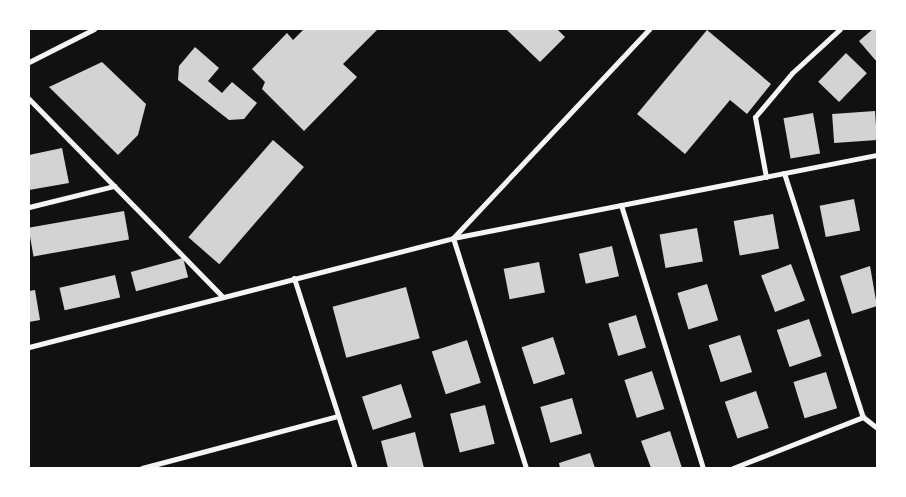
<!DOCTYPE html>
<style>
body{margin:0}
#map{position:relative;width:906px;height:497px;overflow:hidden;background:#111;font-family:"Alegreya Sans",sans-serif}
div>[style]{position:absolute}
.building>*{inset:0;background:#d3d3d3;transform-origin:0 0}
.minor>*{height:5px;margin:-2.5px;padding:0 2.5px;transform-origin:2.5px;border-radius:2.5px;background:#f5f5f5}
span{translate:-50% -50%;white-space:nowrap;text-align:center;line-height:1.15;-webkit-text-stroke:5px #fff;paint-order:stroke}
.frame{position:absolute;inset:0;border:30px solid #fff;pointer-events:none}
</style>
<div id="map">
<div class="building">
<i style="clip-path:polygon(304px 29px,378px 29px,343px 64px,357px 77px,304px 131px,262px 89px,265px 82px,252px 69px,287px 33px,293px 40px)"></i>
<i style="clip-path:polygon(506px 29px,557px 29px,565px 37px,540px 62px)"></i>
<i style="clip-path:polygon(873px 29px,877px 29px,877px 62px,859px 41px)"></i>
<i style="clip-path:polygon(707px 30px,771px 84px,747px 114px,730px 100px,685px 154px,637px 114px)"></i>
<i style="clip-path:polygon(195px 47px,219px 68px,208px 81px,222px 93px,232px 82px,257px 103px,244px 119px,229px 120px,178px 80px,179px 66px)"></i>
<i style="left:846px;top:53px;width:29px;height:40px;rotate:44deg"></i>
<i style="clip-path:polygon(102px 62px,146px 104px,138px 135px,118px 155px,49px 87px)"></i>
<i style="left:875px;top:111px;width:29px;height:43px;rotate:86deg"></i>
<i style="left:813px;top:113px;width:41px;height:30px;rotate:80deg"></i>
<i style="left:273px;top:140px;width:41px;height:129px;rotate:41deg"></i>
<i style="clip-path:polygon(62px 148px,69px 183px,29px 190px,29px 155px)"></i>
<i style="left:854px;top:199px;width:32px;height:35px;rotate:79deg"></i>
<i style="left:124px;top:211px;width:29px;height:97px;rotate:80deg"></i>
<i style="left:773px;top:214px;width:35px;height:40px;rotate:80deg"></i>
<i style="left:697px;top:228px;width:34px;height:38px;rotate:80deg"></i>
<i style="left:612px;top:246px;width:31px;height:34px;rotate:77deg"></i>
<i style="left:183px;top:258px;width:20px;height:54px;rotate:75deg"></i>
<i style="left:539px;top:262px;width:31px;height:36px;rotate:79deg"></i>
<i style="left:791px;top:264px;width:39px;height:32px;rotate:69deg"></i>
<i style="clip-path:polygon(870px 266px,877px 306px,852px 314px,840px 276px)"></i>
<i style="left:115px;top:275px;width:23px;height:57px;rotate:77deg"></i>
<i style="left:707px;top:284px;width:38px;height:31px;rotate:73deg"></i>
<i style="left:406px;top:287px;width:53px;height:76px;rotate:75deg"></i>
<i style="clip-path:polygon(35px 290px,40px 320px,29px 322px,29px 291px)"></i>
<i style="left:636px;top:315px;width:34px;height:29px;rotate:73deg"></i>
<i style="left:809px;top:319px;width:39px;height:34px;rotate:71deg"></i>
<i style="left:740px;top:335px;width:39px;height:33px;rotate:72deg"></i>
<i style="left:553px;top:337px;width:39px;height:33px;rotate:72deg"></i>
<i style="left:467px;top:340px;width:45px;height:37px;rotate:72deg"></i>
<i style="left:652px;top:371px;width:40px;height:29px;rotate:72deg"></i>
<i style="left:826px;top:372px;width:38px;height:34px;rotate:73deg"></i>
<i style="left:401px;top:384px;width:35px;height:41px;rotate:72deg"></i>
<i style="left:756px;top:391px;width:39px;height:33px;rotate:71deg"></i>
<i style="left:572px;top:398px;width:37px;height:33px;rotate:74deg"></i>
<i style="left:485px;top:405px;width:40px;height:36px;rotate:76deg"></i>
<i style="clip-path:polygon(670px 431px,682px 468px,651px 468px,641px 441px)"></i>
<i style="clip-path:polygon(415px 432px,424px 468px,388px 468px,381px 441px)"></i>
<i style="clip-path:polygon(590px 453px,595px 468px,560px 468px,559px 463px)"></i>
</div>
<div class="minor">
<i style="left:29px;top:62px;width:73px;rotate:-26.9deg"></i>
<i style="left:29px;top:99px;width:276px;rotate:45.6deg"></i>
<i style="left:784px;top:173px;width:256px;rotate:72.1deg"></i>
<i style="left:863px;top:417px;width:18px;rotate:38deg"></i>
<i style="left:766px;top:177px;width:61px;rotate:-100.4deg"></i>
<i style="left:755px;top:117px;width:57px;rotate:-49.9deg"></i>
<i style="left:792px;top:73px;width:65px;rotate:-42.5deg"></i>
<i style="left:621px;top:205px;width:275px;rotate:72.7deg"></i>
<i style="left:29px;top:207px;width:88px;rotate:-13.9deg"></i>
<i style="left:294px;top:278px;width:200px;rotate:72.2deg"></i>
<i style="left:29px;top:347px;width:438px;rotate:-14.4deg"></i>
<i style="left:453px;top:238px;width:432px;rotate:-11.1deg"></i>
<i style="left:142px;top:468px;width:203px;rotate:-14.9deg"></i>
<i style="left:526px;top:468px;width:241px;rotate:-107.6deg"></i>
<i style="left:453px;top:238px;width:287px;rotate:-46.8deg"></i>
<i style="left:733px;top:468px;width:140px;rotate:-21.4deg"></i>
</div>
<div class="frame"></div>
</div>
